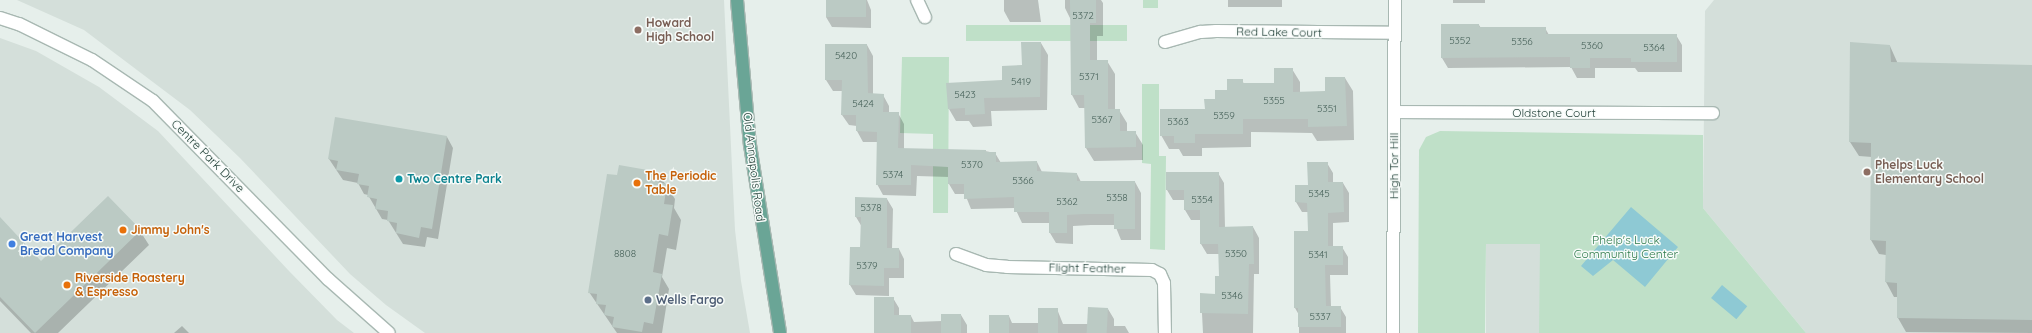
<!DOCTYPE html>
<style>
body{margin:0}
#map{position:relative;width:2032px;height:333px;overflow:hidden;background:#e6efeb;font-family:Quicksand,sans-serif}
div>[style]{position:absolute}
.built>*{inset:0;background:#d4dfda;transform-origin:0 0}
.green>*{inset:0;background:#bfe0c8;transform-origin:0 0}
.water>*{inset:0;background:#8ec9d4;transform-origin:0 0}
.shadow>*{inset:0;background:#0003;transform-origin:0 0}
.building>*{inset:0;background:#bbcac4;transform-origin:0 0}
.roads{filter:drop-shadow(1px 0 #a8b8b2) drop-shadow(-1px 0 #a8b8b2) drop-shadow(0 1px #a8b8b2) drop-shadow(0 -1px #a8b8b2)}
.minor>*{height:12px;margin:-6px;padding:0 6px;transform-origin:6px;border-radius:6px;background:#fff}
.major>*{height:12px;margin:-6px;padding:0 6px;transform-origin:6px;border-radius:6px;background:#6aa596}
.dots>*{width:11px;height:11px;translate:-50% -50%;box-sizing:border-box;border:2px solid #f7fbf9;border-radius:50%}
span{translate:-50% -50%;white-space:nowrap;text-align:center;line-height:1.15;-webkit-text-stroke:3px #f7fbf9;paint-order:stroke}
.number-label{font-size:10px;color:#4a645c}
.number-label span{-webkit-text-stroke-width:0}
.education-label{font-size:12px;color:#785e54;font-weight:700}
.left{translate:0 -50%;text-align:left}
.street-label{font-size:12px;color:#24423a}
.food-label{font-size:12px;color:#c56008;font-weight:700}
.culture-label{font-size:12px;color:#0d838f;font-weight:700}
.shop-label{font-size:12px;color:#366cbe;font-weight:700}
.park-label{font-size:12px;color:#2d7a4b}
.service-label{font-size:12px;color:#4e5e75;font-weight:700}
</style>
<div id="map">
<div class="built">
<i style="clip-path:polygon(17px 0,724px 0,735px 230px,741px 281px,750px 333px,425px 333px,386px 305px,350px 274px,240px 158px,190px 110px,84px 30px)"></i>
<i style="clip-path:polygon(1714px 0,2032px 0,2032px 333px,1806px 333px,1703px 208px,1705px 11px)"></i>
<i style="clip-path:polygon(0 38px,36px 51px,99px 87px,158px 131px,289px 271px,337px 320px,354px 333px,0 333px)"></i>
<i style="left:1486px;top:244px;width:54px;height:89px"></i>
</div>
<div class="green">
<i style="left:1143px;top:0;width:15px;height:8px"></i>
<i style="left:966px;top:25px;width:161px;height:16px"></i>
<i style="clip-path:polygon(902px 57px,949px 57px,948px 213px,933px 213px,933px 134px,900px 133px)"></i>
<i style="clip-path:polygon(1142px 84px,1159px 84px,1159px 156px,1166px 156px,1165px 250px,1150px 249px,1151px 164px,1142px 163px)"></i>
<i style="clip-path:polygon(1440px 131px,1703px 135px,1703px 208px,1806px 333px,1539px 333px,1540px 244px,1486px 244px,1485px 333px,1418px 333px,1419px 150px,1426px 137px)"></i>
</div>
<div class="water">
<i style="clip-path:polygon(1631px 207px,1678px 247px,1645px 287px,1613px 260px,1593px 276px,1581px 266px)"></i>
<i style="left:1722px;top:285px;width:33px;height:17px;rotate:40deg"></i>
</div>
<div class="shadow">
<i style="clip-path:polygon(827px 0,867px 0,871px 10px,871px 28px,832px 27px,826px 17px)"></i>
<i style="clip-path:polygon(1004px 0,1038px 0,1041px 22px,1010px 22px,1004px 11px)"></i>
<i style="clip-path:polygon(1065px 0,1101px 0,1103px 3px,1103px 36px,1097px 36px,1097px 61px,1107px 61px,1115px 74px,1115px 110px,1119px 110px,1127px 123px,1127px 132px,1135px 132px,1143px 145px,1143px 160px,1094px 161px,1086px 148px,1085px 108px,1079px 108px,1072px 95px,1071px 20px,1065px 8px)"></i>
<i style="left:1228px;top:0;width:54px;height:7px"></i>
<i style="left:1453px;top:0;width:32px;height:3px"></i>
<i style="clip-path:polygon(1442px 25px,1479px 25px,1481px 28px,1545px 28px,1549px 35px,1676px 35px,1682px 45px,1682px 72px,1638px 72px,1635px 68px,1595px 68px,1595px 78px,1577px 78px,1571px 67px,1448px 68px,1442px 58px)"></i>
<i style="clip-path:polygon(1041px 43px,1048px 55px,1047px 110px,991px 111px,992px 126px,973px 127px,969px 121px,956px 121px,949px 109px,1003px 81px,1023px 66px)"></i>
<i style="clip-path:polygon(826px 45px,867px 45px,873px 56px,873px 94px,883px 95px,889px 106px,889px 113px,898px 113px,904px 124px,904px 149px,985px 151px,995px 153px,1001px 163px,1037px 162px,1042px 172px,1077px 174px,1081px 182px,1135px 182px,1141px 193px,1141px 240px,1121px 240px,1115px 225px,1091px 225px,1073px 226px,1073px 244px,1056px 243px,1050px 233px,1050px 223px,1022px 223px,1015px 208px,971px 209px,965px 194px,955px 194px,949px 184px,949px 177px,917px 176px,916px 196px,883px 195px,877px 184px,878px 142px,863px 142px,857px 131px,857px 126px,849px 125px,842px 115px,843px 91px,833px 91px,826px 80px)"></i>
<i style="clip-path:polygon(1890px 46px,1898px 64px,2032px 67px,2032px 333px,1906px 332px,1898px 318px,1898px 297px,1894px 297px,1886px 282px,1886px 255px,1879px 254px,1871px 240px,1872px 157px,1859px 156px,1850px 142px)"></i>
<i style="clip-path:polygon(1292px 69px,1300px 82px,1300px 93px,1326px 92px,1345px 78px,1353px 91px,1354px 140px,1317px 141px,1312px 133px,1251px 132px,1251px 147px,1202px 148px,1202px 156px,1183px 156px,1179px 149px,1169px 149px,1161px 135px,1206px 110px,1242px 80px,1244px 84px,1275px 84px)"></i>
<i style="clip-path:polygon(447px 137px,453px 148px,438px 239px,427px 237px,425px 247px,403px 244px,388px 220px,382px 219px,368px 195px,364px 194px,358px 183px,343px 180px,329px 159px)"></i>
<i style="clip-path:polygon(1327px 163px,1333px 173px,1333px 183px,1343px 183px,1349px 193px,1349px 222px,1333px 223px,1333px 247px,1342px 247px,1348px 257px,1348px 275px,1330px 275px,1331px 307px,1340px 307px,1346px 317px,1346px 333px,1299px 333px,1299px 315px,1295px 308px,1309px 232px,1308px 212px,1302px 212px,1296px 202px,1296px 186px,1309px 186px)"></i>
<i style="clip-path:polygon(658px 173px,675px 199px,674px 208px,681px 220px,676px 250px,667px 248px,662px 277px,669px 289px,662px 333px,617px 333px,589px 292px,618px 176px)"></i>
<i style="clip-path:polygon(1218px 173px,1224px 183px,1225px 228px,1253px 227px,1259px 238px,1259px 274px,1254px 274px,1253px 333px,1203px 333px,1201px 294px,1216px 295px,1220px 277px,1219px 254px,1207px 254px,1201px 244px,1201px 220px,1191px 220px,1185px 210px,1185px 200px,1173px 200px,1167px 190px)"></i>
<i style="clip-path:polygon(108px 197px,140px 231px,149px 245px,58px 333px,31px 333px,0 301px,0 219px,41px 262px)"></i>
<i style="clip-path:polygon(856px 198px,887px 199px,893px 209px,892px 249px,899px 249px,904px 259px,904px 278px,889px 278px,889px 296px,856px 295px,850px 285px,861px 248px,862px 227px,856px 217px)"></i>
<i style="clip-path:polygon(893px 298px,899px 308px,899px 316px,911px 316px,914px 322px,942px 321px,961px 315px,967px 325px,967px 333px,875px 333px)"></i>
<i style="clip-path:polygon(1057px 309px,1063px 324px,1089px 324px,1108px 309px,1114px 319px,1114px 326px,1125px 326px,1129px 333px,990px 333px,1009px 316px,1012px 323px,1039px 323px)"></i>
<i style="clip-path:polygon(182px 326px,189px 333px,174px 333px)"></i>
</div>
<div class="building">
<i style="left:826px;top:0;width:40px;height:17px"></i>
<i style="clip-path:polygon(1070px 0,1096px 0,1096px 23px,1090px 23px,1090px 60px,1108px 60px,1108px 109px,1120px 109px,1120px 131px,1136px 131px,1136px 147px,1085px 148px,1084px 95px,1071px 95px)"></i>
<i style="clip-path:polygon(1441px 24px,1479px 24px,1479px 27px,1546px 27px,1546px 34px,1677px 34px,1677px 62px,1631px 62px,1631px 58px,1590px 58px,1590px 68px,1570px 68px,1570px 57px,1441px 58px)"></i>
<i style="clip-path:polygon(1021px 42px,1041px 42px,1040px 97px,984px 98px,985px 114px,965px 115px,965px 108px,948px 109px,946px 83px,1002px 80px,1002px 66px,1022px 65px)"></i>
<i style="clip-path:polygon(1850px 42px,1890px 45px,1891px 62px,2032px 65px,2032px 320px,1897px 318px,1897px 283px,1885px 282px,1886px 241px,1870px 240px,1871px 143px,1849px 142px)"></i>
<i style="clip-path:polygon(825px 44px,867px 44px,868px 93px,884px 94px,883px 112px,899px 112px,898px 148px,986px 150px,986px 152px,996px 152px,996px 162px,1037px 161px,1037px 171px,1077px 173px,1077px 181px,1135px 181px,1135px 229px,1114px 229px,1114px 214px,1084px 214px,1067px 215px,1067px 233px,1049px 233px,1049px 212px,1014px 212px,1014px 197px,964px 199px,964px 184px,948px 184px,948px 167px,911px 165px,911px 185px,876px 185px,877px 132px,856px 131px,856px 115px,841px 115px,842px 80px,825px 80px)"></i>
<i style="clip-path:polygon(1274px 68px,1293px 68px,1293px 92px,1325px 91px,1325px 77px,1345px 77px,1347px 126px,1308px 127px,1308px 119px,1243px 119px,1243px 134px,1195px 134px,1195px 143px,1174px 143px,1174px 136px,1160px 136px,1160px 109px,1205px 109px,1204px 99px,1215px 99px,1215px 90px,1227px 90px,1227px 79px,1243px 79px,1243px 83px,1274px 83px)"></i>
<i style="clip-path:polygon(335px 117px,447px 136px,432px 229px,421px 227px,419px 238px,396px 233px,397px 223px,387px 221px,388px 211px,375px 209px,377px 199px,367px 197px,369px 186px,357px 184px,359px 174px,336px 170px,338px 161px,328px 159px)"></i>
<i style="clip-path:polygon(1307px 162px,1328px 162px,1328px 182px,1343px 182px,1344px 212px,1328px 213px,1328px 246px,1343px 246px,1343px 265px,1325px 265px,1326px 306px,1341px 306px,1341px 327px,1298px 327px,1298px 308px,1294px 308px,1294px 231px,1308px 231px,1307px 203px,1295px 202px,1295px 185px,1308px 185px)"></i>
<i style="clip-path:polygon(619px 165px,659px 172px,657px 182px,667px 184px,664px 204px,673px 205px,668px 236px,659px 234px,653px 272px,662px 274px,653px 324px,644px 322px,642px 332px,612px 327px,614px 317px,604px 315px,606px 305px,596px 304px,597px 294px,588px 293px,607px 174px,617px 175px)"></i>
<i style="clip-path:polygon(1166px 172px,1219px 172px,1219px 227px,1253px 226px,1254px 264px,1249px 264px,1248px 314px,1200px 313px,1200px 293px,1215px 294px,1215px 276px,1219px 276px,1218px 244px,1200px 244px,1200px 210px,1184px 210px,1184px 190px,1166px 190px)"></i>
<i style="clip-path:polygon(108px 196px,141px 230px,35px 333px,0 297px,0 217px,41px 261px)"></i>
<i style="clip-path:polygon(855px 197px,887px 198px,887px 248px,899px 248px,899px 268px,884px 268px,884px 286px,849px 285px,850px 247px,860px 247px,861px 217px,855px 217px)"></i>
<i style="clip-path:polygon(874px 297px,894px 297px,894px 315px,911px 315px,911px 333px,874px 333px)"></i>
<i style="left:1088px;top:307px;width:20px;height:26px;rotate:3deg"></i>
<i style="left:1038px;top:308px;width:20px;height:25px"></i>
<i style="left:941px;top:314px;width:20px;height:19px"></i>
<i style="left:989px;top:315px;width:20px;height:18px"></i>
</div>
<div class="roads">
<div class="minor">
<i style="left:917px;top:0;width:19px;rotate:65deg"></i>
<i style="left:0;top:18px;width:20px;rotate:18deg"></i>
<i style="left:19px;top:24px;width:81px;rotate:26.3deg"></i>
<i style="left:92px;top:60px;width:73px;rotate:33.9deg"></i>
<i style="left:153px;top:101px;width:250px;rotate:45.5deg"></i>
<i style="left:328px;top:279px;width:81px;rotate:41.5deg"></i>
<i style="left:1165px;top:42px;width:37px;rotate:-16deg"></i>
<i style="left:1201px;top:32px;width:15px;rotate:-4deg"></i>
<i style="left:1216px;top:31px;width:179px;rotate:0.6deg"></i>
<i style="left:1394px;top:112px;width:319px;rotate:0.2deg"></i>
<i style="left:956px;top:254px;width:32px;rotate:20deg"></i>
<i style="left:986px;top:265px;width:21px;rotate:5deg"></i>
<i style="left:1007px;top:267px;width:145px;rotate:1.2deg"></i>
<i style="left:1152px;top:270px;width:9px;rotate:27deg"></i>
<i style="left:1160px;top:274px;width:10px;rotate:66deg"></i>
<i style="left:1164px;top:283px;width:50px;rotate:88.9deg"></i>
<i style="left:1393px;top:333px;width:333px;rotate:-89.7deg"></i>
</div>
<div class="major">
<i style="left:737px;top:0;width:146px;rotate:84.9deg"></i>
<i style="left:750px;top:145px;width:190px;rotate:80.9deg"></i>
</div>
</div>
<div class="dots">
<i style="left:638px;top:30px;background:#8d6e63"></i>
<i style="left:1867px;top:172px;background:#8d6e63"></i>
<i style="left:399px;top:179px;background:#0f9aa8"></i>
<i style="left:637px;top:183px;background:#e8710a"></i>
<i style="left:123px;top:230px;background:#e8710a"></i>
<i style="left:12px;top:244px;background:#3f7fe0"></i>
<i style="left:67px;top:285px;background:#e8710a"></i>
<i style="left:648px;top:300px;background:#5c6f8a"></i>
</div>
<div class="number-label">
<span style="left:1083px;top:16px">5372</span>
<span style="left:1460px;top:41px">5352</span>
<span style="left:1522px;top:42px">5356</span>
<span style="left:1592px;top:46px">5360</span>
<span style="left:1654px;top:48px">5364</span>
<span style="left:846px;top:56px">5420</span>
<span style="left:1089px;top:77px">5371</span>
<span style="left:1021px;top:82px">5419</span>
<span style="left:965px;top:95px">5423</span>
<span style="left:1274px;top:101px">5355</span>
<span style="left:863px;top:104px">5424</span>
<span style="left:1327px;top:109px">5351</span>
<span style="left:1224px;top:116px">5359</span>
<span style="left:1102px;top:120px">5367</span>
<span style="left:1178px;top:122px">5363</span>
<span style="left:972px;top:165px">5370</span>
<span style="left:893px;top:175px">5374</span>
<span style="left:1023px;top:181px">5366</span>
<span style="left:1319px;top:194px">5345</span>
<span style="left:1117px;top:198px">5358</span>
<span style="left:1202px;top:200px">5354</span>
<span style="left:1067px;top:202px">5362</span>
<span style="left:871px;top:208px">5378</span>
<span style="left:625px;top:254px">8808</span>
<span style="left:1236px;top:254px">5350</span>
<span style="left:1318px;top:255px">5341</span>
<span style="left:867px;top:266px">5379</span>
<span style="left:1232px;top:296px">5346</span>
<span style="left:1320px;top:317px">5337</span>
</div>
<div class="education-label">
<span class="left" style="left:646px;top:30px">Howard<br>High School</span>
<span class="left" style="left:1875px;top:172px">Phelps Luck<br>Elementary School</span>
</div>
<div class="street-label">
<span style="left:1279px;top:32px;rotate:1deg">Red Lake Court</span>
<span style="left:1554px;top:113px">Oldstone Court</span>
<span style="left:208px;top:156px;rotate:45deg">Centre Park Drive</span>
<span style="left:1394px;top:166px;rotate:-90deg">High Tor Hill</span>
<span style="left:754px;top:167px;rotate:83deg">Old Annapolis Road</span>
<span style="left:1087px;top:268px;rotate:1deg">Flight Feather</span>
</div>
<div class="food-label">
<span class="left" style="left:645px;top:183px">The Periodic<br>Table</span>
<span class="left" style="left:131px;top:230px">Jimmy John's</span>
<span class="left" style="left:75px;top:285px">Riverside Roastery<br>&amp; Espresso</span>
</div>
<div class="culture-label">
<span class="left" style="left:407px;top:179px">Two Centre Park</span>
</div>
<div class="shop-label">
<span class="left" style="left:20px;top:244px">Great Harvest<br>Bread Company</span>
</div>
<div class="park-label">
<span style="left:1626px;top:247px">Phelp's Luck<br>Community Center</span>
</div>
<div class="service-label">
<span class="left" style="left:656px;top:300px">Wells Fargo</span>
</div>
</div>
